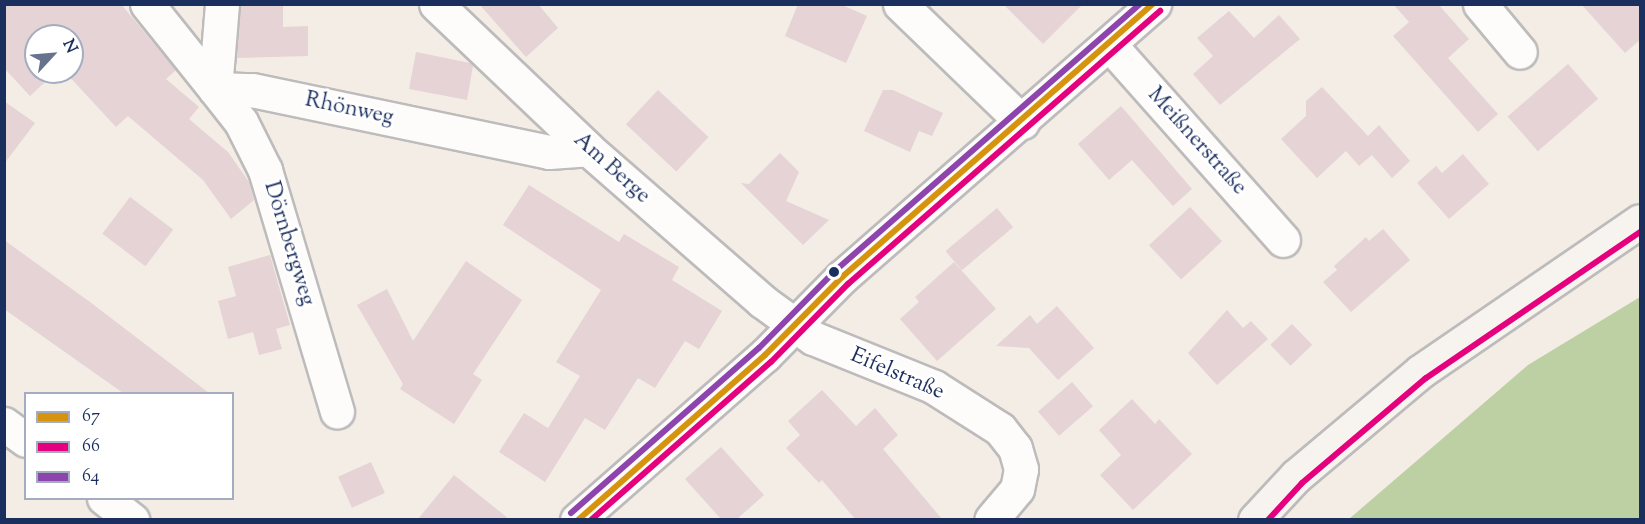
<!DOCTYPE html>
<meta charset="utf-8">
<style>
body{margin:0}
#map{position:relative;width:1645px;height:524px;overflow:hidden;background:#f4ede5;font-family:"Sorts Mill Goudy",serif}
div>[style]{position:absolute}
.forest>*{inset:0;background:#bdd0a4}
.building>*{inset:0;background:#e5d3d6;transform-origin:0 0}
.roads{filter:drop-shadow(2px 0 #bdbbbb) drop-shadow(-2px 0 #bdbbbb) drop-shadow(0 2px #bdbbbb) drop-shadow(0 -2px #bdbbbb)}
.minor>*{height:33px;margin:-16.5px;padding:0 16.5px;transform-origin:16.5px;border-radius:16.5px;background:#fdfcfb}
.secondary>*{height:33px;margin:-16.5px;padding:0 16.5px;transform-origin:16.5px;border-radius:16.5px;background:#f7f4f0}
.bus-1>*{height:6px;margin:-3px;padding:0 3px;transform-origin:3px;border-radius:3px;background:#d6940e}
.bus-2>*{height:6px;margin:-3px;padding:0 3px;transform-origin:3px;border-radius:3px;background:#e5007d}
.bus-3>*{height:6px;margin:-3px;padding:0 3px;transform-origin:3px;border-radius:3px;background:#8e44ad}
.dots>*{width:16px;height:16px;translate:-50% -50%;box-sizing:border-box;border:3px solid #fff;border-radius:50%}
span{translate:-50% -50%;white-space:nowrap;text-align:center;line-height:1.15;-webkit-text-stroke:6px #fff;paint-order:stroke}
.street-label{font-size:22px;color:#1b2f5e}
.frame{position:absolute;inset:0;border:6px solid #1b2f5e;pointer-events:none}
.legend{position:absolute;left:24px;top:392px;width:210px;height:108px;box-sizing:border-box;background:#fff;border:2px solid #a4acbf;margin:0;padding:8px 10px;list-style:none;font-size:18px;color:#1b2f5e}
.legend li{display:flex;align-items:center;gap:12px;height:30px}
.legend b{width:30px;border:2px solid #a4acbf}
.north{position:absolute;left:24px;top:24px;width:60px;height:60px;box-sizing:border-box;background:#fff;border:2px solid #a4acbf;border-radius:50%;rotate:64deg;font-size:16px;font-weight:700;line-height:24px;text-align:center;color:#1b2f5e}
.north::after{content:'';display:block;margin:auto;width:21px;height:27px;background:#67728d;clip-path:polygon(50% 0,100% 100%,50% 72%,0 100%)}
</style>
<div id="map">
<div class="forest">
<i style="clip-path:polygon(1640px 297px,1640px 519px,1349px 519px,1528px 365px)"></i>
</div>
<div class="building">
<i style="clip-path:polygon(4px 4px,121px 4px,176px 70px,166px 79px,199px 107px,189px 119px,228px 152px,249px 182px,254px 200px,231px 219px,203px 180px,128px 116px,116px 127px,65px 72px,72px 72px,72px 36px,36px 36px,36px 72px,56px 72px,30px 96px,4px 68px)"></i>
<i style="clip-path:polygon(241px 4px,283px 4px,283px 27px,308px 26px,308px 56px,237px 58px)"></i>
<i style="clip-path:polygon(479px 4px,538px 4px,558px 28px,526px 57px)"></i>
<i style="clip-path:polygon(798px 4px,840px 4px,867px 16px,846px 63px,785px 36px)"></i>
<i style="clip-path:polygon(1003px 4px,1083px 4px,1043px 44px)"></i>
<i style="clip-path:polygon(1393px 4px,1438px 4px,1469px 39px,1448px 58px,1498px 114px,1478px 132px,1393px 36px,1409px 22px)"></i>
<i style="clip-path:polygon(1581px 4px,1641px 4px,1641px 39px,1625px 53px)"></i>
<i style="clip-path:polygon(1229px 11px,1254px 38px,1279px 15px,1300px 39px,1220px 105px,1193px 74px,1213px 56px,1197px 38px)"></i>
<i style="clip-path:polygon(416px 52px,470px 63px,473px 66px,467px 100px,409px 89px)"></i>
<i style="left:1568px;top:64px;width:46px;height:80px;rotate:49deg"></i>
<i style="clip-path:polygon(1322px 87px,1368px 136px,1379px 125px,1410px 161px,1392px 178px,1372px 155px,1359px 166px,1346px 151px,1317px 178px,1281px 139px,1306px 116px,1306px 101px)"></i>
<i style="left:658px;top:90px;width:69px;height:47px;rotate:43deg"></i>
<i style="clip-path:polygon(883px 90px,893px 90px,943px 113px,932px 136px,919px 131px,910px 152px,864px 131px)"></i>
<i style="clip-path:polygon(4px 101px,35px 123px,4px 164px)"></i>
<i style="clip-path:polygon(1121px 106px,1192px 189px,1173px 206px,1132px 160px,1109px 180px,1078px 144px)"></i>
<i style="clip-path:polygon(780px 153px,799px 172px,786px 201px,829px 220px,803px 245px,741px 183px,749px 184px)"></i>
<i style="clip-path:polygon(1463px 154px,1489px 184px,1449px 219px,1417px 183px,1436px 166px,1442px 173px)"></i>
<i style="clip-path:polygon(529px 185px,619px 242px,624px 234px,679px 267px,672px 280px,722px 311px,699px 349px,685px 341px,655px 388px,638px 378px,605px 430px,585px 418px,545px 482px,499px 452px,524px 413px,548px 428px,580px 376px,556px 362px,601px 290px,503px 225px)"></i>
<i style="left:130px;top:197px;width:54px;height:46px;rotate:37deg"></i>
<i style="left:1190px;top:207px;width:47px;height:56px;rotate:47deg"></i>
<i style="left:997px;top:208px;width:25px;height:67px;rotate:50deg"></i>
<i style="clip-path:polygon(1383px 229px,1410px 260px,1351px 312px,1323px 282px,1337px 270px,1334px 266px,1366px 237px,1369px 241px)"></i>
<i style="clip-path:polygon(4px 240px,90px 302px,209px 393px,123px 393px,4px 309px)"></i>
<i style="clip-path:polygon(270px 255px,290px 325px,276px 329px,282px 349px,259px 355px,253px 332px,228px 339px,218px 301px,236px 296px,228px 267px)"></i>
<i style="clip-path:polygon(466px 261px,522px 300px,473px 374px,482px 380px,454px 424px,400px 389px,403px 384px,357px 305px,387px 289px,413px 341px)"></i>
<i style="clip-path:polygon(954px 262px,996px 309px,937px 361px,900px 319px,919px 302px,915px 297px)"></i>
<i style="clip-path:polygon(1057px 306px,1094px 348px,1058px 380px,1029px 348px,996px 346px,1030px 315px,1037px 324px)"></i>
<i style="clip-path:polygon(1227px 310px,1243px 328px,1251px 321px,1268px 339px,1217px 385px,1188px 353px)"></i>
<i style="left:1292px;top:324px;width:29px;height:30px;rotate:46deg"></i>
<i style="left:1072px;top:382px;width:32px;height:45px;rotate:49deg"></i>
<i style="clip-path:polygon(822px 390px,856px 426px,875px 408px,898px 435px,883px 449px,942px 519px,855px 519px,822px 480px,819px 483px,786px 448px,800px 435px,788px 421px)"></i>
<i style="clip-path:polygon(1132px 399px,1155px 424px,1159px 419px,1192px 454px,1133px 510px,1100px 475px,1121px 455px,1099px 430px)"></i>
<i style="clip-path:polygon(721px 447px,764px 495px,737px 519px,721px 519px,685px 479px)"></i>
<i style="left:371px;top:462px;width:34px;height:36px;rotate:66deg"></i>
<i style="clip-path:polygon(454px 475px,509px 519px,418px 519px)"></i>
</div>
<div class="roads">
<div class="minor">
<i style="left:147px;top:4px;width:109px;rotate:51.3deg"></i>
<i style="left:215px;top:89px;width:37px;rotate:2deg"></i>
<i style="left:252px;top:90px;width:303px;rotate:11.8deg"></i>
<i style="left:549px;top:152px;width:39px;rotate:-4deg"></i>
<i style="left:222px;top:4px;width:85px;rotate:94.7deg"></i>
<i style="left:215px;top:89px;width:42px;rotate:51.8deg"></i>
<i style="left:241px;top:122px;width:54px;rotate:63.4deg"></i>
<i style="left:265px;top:170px;width:252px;rotate:73.4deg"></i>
<i style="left:436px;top:4px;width:210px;rotate:43.6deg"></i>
<i style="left:588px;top:149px;width:231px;rotate:41.1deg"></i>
<i style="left:762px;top:301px;width:63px;rotate:36deg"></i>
<i style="left:813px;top:338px;width:131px;rotate:22deg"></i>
<i style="left:934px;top:387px;width:78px;rotate:32.5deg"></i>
<i style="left:1000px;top:429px;width:24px;rotate:52deg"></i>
<i style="left:1015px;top:448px;width:22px;rotate:74deg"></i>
<i style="left:1021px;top:469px;width:20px;rotate:101deg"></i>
<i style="left:1017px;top:489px;width:40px;rotate:130deg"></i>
<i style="left:900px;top:4px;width:170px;rotate:44deg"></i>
<i style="left:1480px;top:4px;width:62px;rotate:50.2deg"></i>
<i style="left:1109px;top:44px;width:262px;rotate:48.4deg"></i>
<i style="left:4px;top:424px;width:27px;rotate:36deg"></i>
<i style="left:104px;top:498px;width:36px;rotate:38deg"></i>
<i style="left:577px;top:520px;width:250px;rotate:-41.3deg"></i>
<i style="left:765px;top:355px;width:110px;rotate:-45.4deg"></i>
<i style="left:842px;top:277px;width:415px;rotate:-41.2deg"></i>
</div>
<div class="secondary">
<i style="left:1255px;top:520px;width:60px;rotate:-47deg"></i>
<i style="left:1296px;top:476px;width:163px;rotate:-40deg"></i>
<i style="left:1421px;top:371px;width:265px;rotate:-34.4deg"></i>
</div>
</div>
<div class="bus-1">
<i style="left:578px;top:520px;width:249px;rotate:-41.4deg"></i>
<i style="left:765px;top:355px;width:110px;rotate:-45.4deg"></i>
<i style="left:842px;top:277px;width:414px;rotate:-41.3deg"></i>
</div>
<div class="bus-2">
<i style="left:591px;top:520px;width:240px;rotate:-41.3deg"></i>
<i style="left:771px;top:362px;width:110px;rotate:-45.4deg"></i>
<i style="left:848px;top:284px;width:415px;rotate:-41.2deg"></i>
<i style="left:1268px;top:520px;width:50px;rotate:-47.4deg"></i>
<i style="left:1302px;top:483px;width:162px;rotate:-40.3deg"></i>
<i style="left:1426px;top:378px;width:259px;rotate:-34.3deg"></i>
</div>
<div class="bus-3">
<i style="left:571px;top:513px;width:250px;rotate:-41.3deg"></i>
<i style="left:759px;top:348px;width:110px;rotate:-45.4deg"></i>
<i style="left:836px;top:270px;width:404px;rotate:-41.2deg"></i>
</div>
<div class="dots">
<i style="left:834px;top:272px;background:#1b2f5e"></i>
</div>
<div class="street-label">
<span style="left:349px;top:110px;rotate:12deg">Rhönweg</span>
<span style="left:1196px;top:142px;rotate:48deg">Meißnerstraße</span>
<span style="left:611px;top:169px;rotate:42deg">Am Berge</span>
<span style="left:288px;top:244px;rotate:73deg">Dörnbergweg</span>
<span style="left:897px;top:375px;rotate:23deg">Eifelstraße</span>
</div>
<div class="frame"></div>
<ul class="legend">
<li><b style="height:8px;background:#d6940e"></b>67</li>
<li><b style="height:8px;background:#e5007d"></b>66</li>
<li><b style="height:8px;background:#8e44ad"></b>64</li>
</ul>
<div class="north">N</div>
</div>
